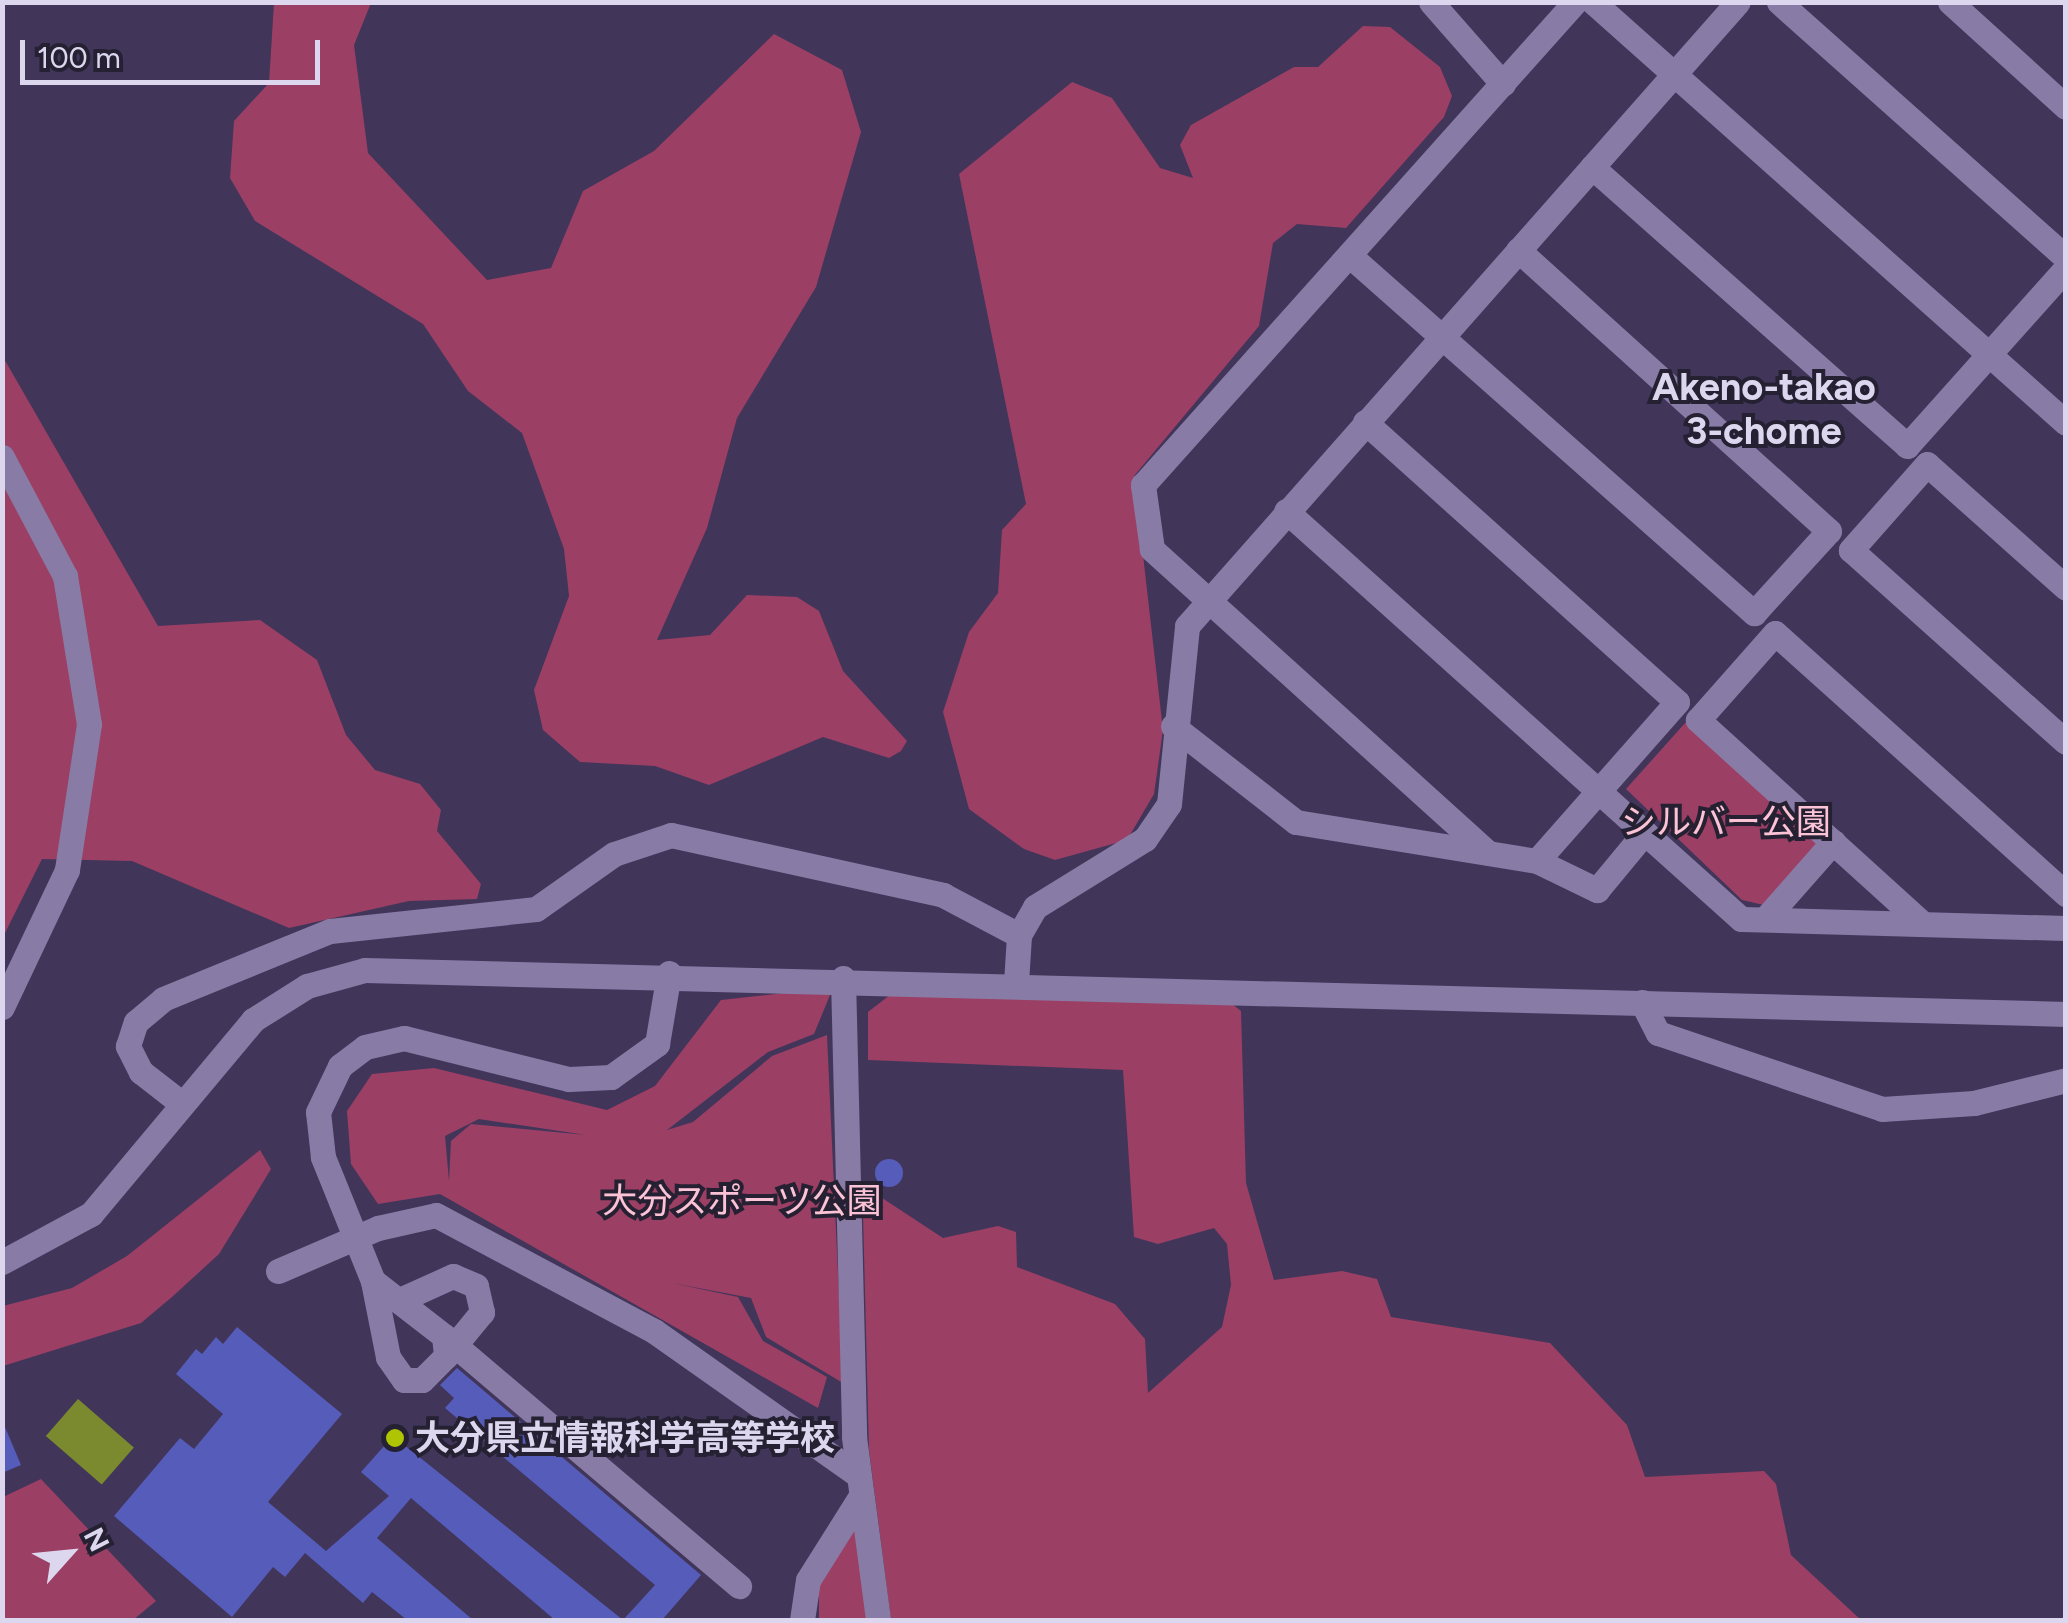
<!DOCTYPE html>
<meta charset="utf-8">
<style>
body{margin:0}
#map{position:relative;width:2068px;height:1623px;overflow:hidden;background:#41355a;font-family:Figtree,"Noto Sans JP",sans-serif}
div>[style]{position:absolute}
.green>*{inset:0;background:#9c3f65}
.water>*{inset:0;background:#7b892f;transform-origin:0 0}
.building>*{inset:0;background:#565cb9}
.round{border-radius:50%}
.minor>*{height:25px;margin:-12.5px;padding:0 12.5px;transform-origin:12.5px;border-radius:12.5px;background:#887ca6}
.dots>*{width:28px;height:28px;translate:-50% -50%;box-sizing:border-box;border:5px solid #252132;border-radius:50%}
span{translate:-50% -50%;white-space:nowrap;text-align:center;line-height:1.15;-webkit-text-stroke:8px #252132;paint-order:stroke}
.park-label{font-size:35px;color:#fcc2d5}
.poi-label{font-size:35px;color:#dcd6ee;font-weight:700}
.left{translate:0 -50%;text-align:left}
.neighbourhood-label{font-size:38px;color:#dcd6ee;font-weight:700}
.frame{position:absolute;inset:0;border:5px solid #dcd6ee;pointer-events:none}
.north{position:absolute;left:20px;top:1503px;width:100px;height:100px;-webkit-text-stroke:8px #252132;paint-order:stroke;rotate:63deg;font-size:28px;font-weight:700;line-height:40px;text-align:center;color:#dcd6ee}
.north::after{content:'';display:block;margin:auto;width:35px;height:45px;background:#dcd6ee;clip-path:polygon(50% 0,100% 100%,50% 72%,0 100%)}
.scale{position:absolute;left:20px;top:40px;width:300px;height:45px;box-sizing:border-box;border:5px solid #dcd6ee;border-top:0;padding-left:12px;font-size:30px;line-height:35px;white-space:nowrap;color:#dcd6ee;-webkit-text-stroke:8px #252132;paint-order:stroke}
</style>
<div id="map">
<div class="green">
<i style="clip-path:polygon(274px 3px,371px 3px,354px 45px,368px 153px,487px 280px,551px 268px,583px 191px,654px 151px,774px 34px,842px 70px,861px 132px,816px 287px,737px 418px,707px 528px,657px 640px,710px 635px,747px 595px,797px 597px,819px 611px,843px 671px,907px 741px,901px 751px,889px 758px,823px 737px,709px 785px,655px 766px,580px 762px,543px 730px,534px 690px,569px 596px,564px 549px,522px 433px,468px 391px,423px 324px,255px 221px,230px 178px,234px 121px,269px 83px)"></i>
<i style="clip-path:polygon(1363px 26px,1390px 27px,1440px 67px,1452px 96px,1444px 117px,1346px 228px,1297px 224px,1273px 243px,1259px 326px,1134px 476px,1163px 730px,1154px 794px,1127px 840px,1055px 860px,1024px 849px,969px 809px,943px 712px,969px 632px,998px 593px,1002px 530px,1026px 504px,959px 174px,1072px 82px,1112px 98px,1160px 168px,1193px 178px,1180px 145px,1191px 125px,1294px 67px,1318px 67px)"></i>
<i style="clip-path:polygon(3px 357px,158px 626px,260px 620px,317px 660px,346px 735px,375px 770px,420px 784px,441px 810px,437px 831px,481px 884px,477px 899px,409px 901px,289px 928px,132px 861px,42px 859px,3px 937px)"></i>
<i style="clip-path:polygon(1686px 722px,1823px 844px,1768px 906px,1742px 900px,1626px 789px)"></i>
<i style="clip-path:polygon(evenodd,823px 989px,830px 995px,814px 1034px,768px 1052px,667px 1130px,693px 1122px,772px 1056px,827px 1035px,843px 1383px,766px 1337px,751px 1298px,672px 1283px,738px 1297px,763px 1341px,827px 1377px,818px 1408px,440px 1194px,378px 1204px,351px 1164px,347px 1111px,372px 1074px,434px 1068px,607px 1110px,655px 1086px,721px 1000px,823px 989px,479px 1119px,586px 1135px,638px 1140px,471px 1124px,451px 1141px,449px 1181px,445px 1136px,479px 1119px)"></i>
<i style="clip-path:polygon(895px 991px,1226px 999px,1241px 1011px,1246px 1183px,1274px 1280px,1342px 1271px,1377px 1279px,1391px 1317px,1550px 1343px,1627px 1425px,1645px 1477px,1764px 1471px,1776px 1484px,1791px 1555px,1861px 1620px,891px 1620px,869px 1450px,863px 1215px,873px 1192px,943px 1238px,998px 1226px,1016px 1232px,1017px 1267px,1115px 1304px,1145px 1339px,1148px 1393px,1222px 1327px,1231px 1285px,1227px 1244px,1214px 1228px,1158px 1244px,1134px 1237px,1123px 1070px,868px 1060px,868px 1012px)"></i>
<i style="clip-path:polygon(260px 1150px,271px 1169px,257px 1192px,219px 1254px,172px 1297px,141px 1323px,3px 1366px,3px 1306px,72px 1288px,127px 1256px)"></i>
<i style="clip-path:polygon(41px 1479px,156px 1601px,133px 1620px,3px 1620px,3px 1497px)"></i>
<i style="clip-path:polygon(849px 1529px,858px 1530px,872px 1620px,819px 1620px,819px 1585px)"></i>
</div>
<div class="water">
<i style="left:78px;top:1399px;width:74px;height:49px;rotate:41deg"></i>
</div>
<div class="building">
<i class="round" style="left:875px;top:1159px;width:28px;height:28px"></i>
<i style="clip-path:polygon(237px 1327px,342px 1414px,268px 1502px,326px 1551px,389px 1496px,361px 1472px,393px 1436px,623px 1620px,655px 1585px,445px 1408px,454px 1398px,440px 1385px,457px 1368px,701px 1575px,662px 1620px,555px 1620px,411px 1498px,377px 1538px,473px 1620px,407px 1620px,372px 1592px,363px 1603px,305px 1553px,285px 1577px,273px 1567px,232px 1617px,114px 1516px,180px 1438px,194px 1449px,223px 1414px,176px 1374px,196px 1349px,202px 1354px,216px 1337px,223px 1344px)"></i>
<i style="clip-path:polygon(2px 1420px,21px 1465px,2px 1473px)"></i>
</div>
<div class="minor">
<i style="left:1431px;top:2px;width:109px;rotate:48.7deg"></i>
<i style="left:1593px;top:2px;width:633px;rotate:41.67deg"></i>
<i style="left:1779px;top:2px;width:385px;rotate:41.7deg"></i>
<i style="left:1950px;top:2px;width:156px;rotate:42.2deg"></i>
<i style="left:1592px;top:167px;width:421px;rotate:41.5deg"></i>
<i style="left:1907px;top:446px;width:239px;rotate:-48.2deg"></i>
<i style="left:1349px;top:255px;width:541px;rotate:41.48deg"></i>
<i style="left:1754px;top:613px;width:111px;rotate:-47.6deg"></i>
<i style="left:1829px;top:531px;width:419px;rotate:-137.9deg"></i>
<i style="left:1365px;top:422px;width:419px;rotate:41.9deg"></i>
<i style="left:1677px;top:702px;width:212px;rotate:131.4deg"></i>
<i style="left:2px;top:457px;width:135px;rotate:62.1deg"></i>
<i style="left:65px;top:576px;width:150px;rotate:80.8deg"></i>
<i style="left:89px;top:724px;width:148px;rotate:98.6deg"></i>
<i style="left:67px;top:870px;width:152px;rotate:115.4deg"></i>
<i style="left:1286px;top:511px;width:611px;rotate:41.88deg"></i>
<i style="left:1741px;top:919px;width:325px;rotate:1.6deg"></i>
<i style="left:2066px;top:588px;width:186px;rotate:-138.3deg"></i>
<i style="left:1927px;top:464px;width:115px;rotate:131.5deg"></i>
<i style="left:1851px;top:550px;width:288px;rotate:41.8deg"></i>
<i style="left:1173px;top:726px;width:156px;rotate:38deg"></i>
<i style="left:1296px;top:822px;width:244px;rotate:9.2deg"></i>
<i style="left:1537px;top:861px;width:67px;rotate:25.8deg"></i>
<i style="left:1597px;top:890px;width:75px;rotate:-50.4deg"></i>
<i style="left:1487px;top:852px;width:452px;rotate:-137.9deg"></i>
<i style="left:1152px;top:549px;width:65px;rotate:-98deg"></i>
<i style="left:1143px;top:485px;width:648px;rotate:-48.19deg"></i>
<i style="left:1765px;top:919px;width:103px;rotate:-48.6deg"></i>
<i style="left:1923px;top:924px;width:304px;rotate:-137.8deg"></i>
<i style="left:1698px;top:720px;width:116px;rotate:-48.5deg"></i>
<i style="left:1775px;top:633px;width:391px;rotate:41.9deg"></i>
<i style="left:843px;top:978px;width:459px;rotate:88.6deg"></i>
<i style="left:854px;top:1437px;width:185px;rotate:82.5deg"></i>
<i style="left:1016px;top:983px;width:48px;rotate:-86.4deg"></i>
<i style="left:1019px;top:935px;width:32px;rotate:-60deg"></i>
<i style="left:1035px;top:907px;width:129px;rotate:-31.7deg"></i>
<i style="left:1145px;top:839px;width:42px;rotate:-55.6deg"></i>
<i style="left:1169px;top:804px;width:179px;rotate:-84.2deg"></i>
<i style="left:1187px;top:626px;width:832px;rotate:-48.56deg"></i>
<i style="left:1642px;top:1002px;width:35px;rotate:63deg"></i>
<i style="left:1658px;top:1033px;width:237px;rotate:18.7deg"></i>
<i style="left:1882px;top:1109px;width:92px;rotate:-3.7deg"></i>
<i style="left:1974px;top:1103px;width:95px;rotate:-14deg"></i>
<i style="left:181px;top:1103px;width:51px;rotate:-142.2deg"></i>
<i style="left:141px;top:1072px;width:29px;rotate:-117deg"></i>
<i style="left:128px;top:1046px;width:25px;rotate:-72deg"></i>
<i style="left:136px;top:1022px;width:35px;rotate:-40deg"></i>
<i style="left:163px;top:999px;width:180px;rotate:-22.2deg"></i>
<i style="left:330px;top:931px;width:207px;rotate:-6.1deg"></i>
<i style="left:536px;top:909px;width:95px;rotate:-35.2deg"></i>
<i style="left:614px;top:854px;width:60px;rotate:-18.4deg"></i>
<i style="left:671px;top:835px;width:279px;rotate:12.4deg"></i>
<i style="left:943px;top:895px;width:86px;rotate:27.8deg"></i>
<i style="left:2px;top:1262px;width:101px;rotate:-28.3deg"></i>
<i style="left:91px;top:1214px;width:253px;rotate:-50.1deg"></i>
<i style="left:253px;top:1020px;width:64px;rotate:-32.2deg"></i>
<i style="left:307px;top:986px;width:60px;rotate:-15.4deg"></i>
<i style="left:365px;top:970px;width:1702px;rotate:1.48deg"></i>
<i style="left:278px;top:1271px;width:109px;rotate:-23.3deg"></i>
<i style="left:378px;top:1228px;width:59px;rotate:-12.6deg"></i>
<i style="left:436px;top:1215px;width:247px;rotate:28deg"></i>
<i style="left:654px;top:1331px;width:248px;rotate:35.2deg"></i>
<i style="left:373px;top:1281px;width:90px;rotate:37.8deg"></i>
<i style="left:444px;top:1336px;width:20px;rotate:84deg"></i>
<i style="left:446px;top:1356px;width:34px;rotate:135deg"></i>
<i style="left:422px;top:1380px;width:18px;rotate:180deg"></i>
<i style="left:404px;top:1380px;width:28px;rotate:-125deg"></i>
<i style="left:388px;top:1357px;width:77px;rotate:-101.2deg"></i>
<i style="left:373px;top:1281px;width:134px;rotate:-112deg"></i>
<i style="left:323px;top:1157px;width:45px;rotate:-96.3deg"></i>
<i style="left:318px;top:1112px;width:51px;rotate:-64.4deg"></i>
<i style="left:340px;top:1066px;width:31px;rotate:-37deg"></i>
<i style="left:365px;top:1047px;width:40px;rotate:-13deg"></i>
<i style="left:404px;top:1038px;width:170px;rotate:14deg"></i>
<i style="left:569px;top:1079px;width:42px;rotate:-2.7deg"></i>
<i style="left:611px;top:1077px;width:57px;rotate:-35.7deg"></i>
<i style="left:657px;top:1044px;width:72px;rotate:-80.4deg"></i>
<i style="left:402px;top:1299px;width:56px;rotate:-24.3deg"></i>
<i style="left:453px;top:1276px;width:25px;rotate:23deg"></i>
<i style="left:476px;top:1286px;width:27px;rotate:77deg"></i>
<i style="left:482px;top:1312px;width:57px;rotate:129.3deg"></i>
<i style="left:444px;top:1336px;width:387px;rotate:40.3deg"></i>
<i style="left:802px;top:1620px;width:40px;rotate:-81.5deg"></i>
<i style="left:808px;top:1580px;width:96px;rotate:-57.8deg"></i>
</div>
<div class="dots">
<i style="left:395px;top:1438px;background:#afc504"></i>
</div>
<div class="park-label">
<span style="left:1726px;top:822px">シルバー公園</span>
<span style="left:742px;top:1201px">大分スポーツ公園</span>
</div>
<div class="poi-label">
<span class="left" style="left:415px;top:1438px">大分県立情報科学高等学校</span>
</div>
<div class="neighbourhood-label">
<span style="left:1764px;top:410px">Akeno-takao<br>3-chome</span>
</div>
<div class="frame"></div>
<div class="north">N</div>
<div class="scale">100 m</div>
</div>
